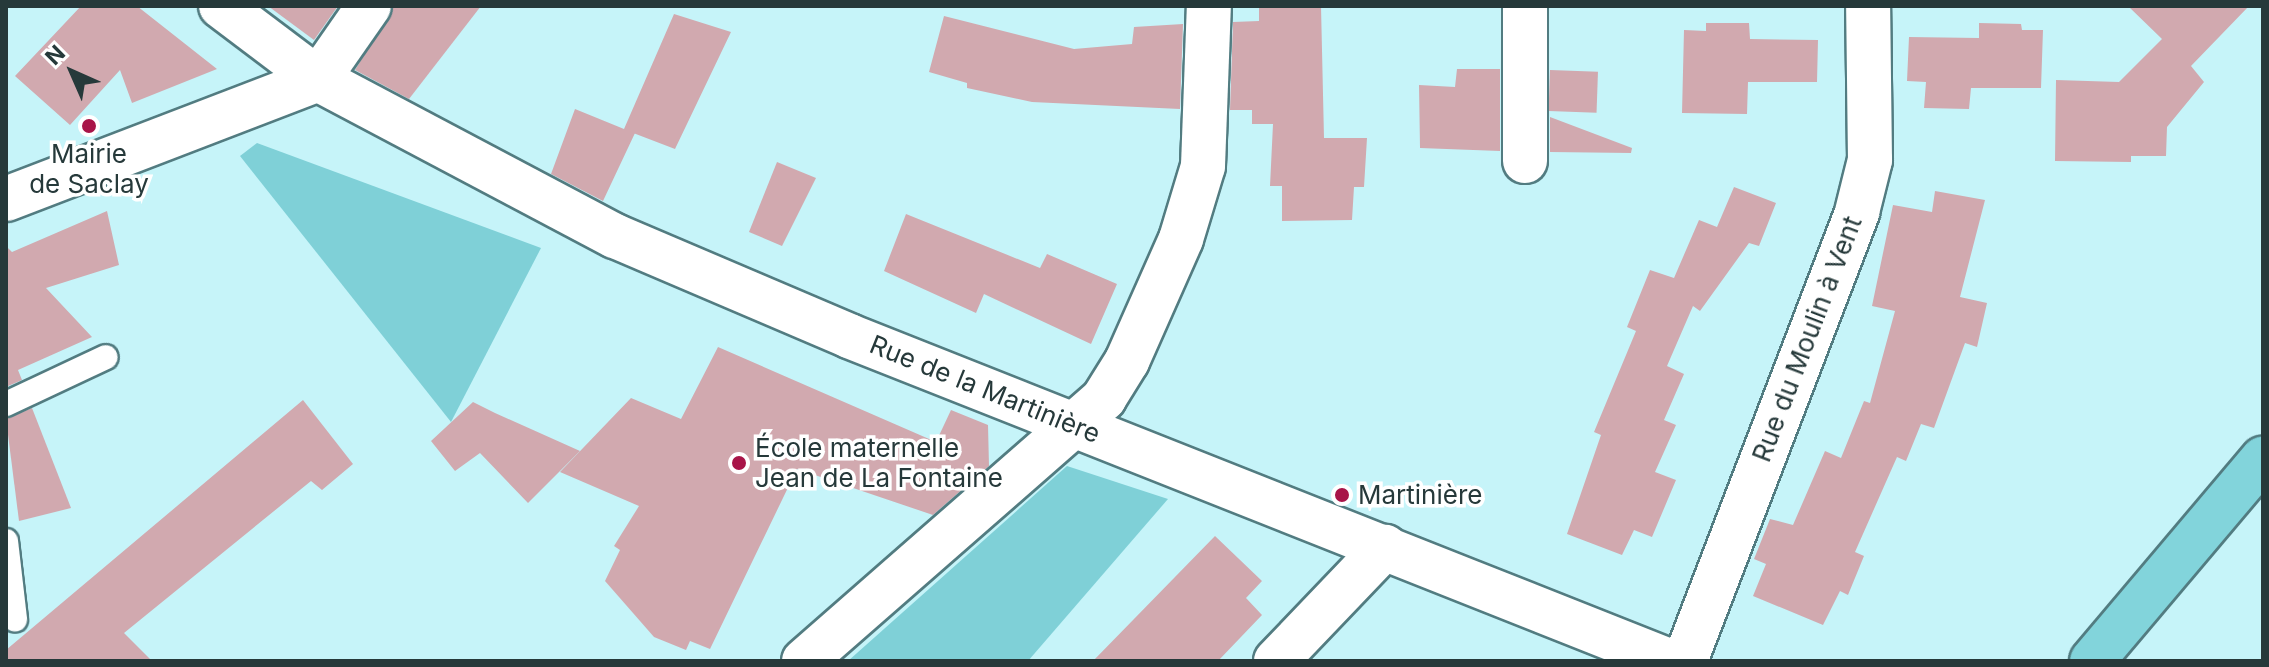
<!DOCTYPE html>
<meta charset="utf-8">
<style>
body{margin:0}
#map{position:relative;width:2269px;height:667px;overflow:hidden;background:#c6f4f9;font-family:Inter,sans-serif}
div>[style]{position:absolute}
.green>*{inset:0;background:#7fd0d7}
.building>*{inset:0;background:#d1a9af;transform-origin:0 0}
.roads{filter:drop-shadow(2px 0 #527c81) drop-shadow(-2px 0 #527c81) drop-shadow(0 2px #527c81) drop-shadow(0 -2px #527c81)}
.lane>*{height:24px;margin:-12px;padding:0 12px;transform-origin:12px;border-radius:12px;background:#fff}
.street>*{height:44px;margin:-22px;padding:0 22px;transform-origin:22px;border-radius:22px;background:#fff}
.primary>*{height:44px;margin:-22px;padding:0 22px;transform-origin:22px;border-radius:22px;background:#82d4db}
.dots>*{width:22px;height:22px;translate:-50% -50%;box-sizing:border-box;border:4px solid #fff;border-radius:50%}
span{translate:-50% -50%;white-space:nowrap;text-align:center;line-height:1.15;-webkit-text-stroke:7px #fff;paint-order:stroke}
.poi-label{font-size:26px;color:#26393a}
.left{translate:0 -50%;text-align:left}
.street-label{font-size:26px;color:#26393a}
.frame{position:absolute;inset:0;border:8px solid #26393a;pointer-events:none}
.north{position:absolute;left:32px;top:32px;width:80px;height:80px;-webkit-text-stroke:6px #fff;paint-order:stroke;rotate:315deg;font-size:22px;font-weight:700;line-height:32px;text-align:center;color:#26393a}
.north::after{content:'';display:block;margin:auto;width:28px;height:36px;background:#26393a;clip-path:polygon(50% 0,100% 100%,50% 72%,0 100%)}
</style>
<div id="map">
<div class="green">
<i style="clip-path:polygon(257px 143px,541px 248px,451px 422px,240px 156px)"></i>
<i style="clip-path:polygon(1067px 466px,1168px 499px,1028px 661px,848px 661px)"></i>
</div>
<div class="building">
<i style="clip-path:polygon(81px 6px,137px 6px,217px 69px,132px 103px,120px 70px,70px 125px,15px 76px)"></i>
<i style="clip-path:polygon(268px 6px,338px 6px,314px 40px)"></i>
<i style="clip-path:polygon(394px 6px,481px 6px,409px 99px,355px 70px)"></i>
<i style="clip-path:polygon(1259px 6px,1321px 6px,1324px 138px,1367px 138px,1364px 187px,1354px 187px,1352px 220px,1282px 221px,1282px 186px,1270px 186px,1273px 124px,1252px 124px,1252px 110px,1230px 110px,1233px 22px,1259px 21px)"></i>
<i style="clip-path:polygon(2128px 6px,2249px 6px,2191px 66px,2204px 82px,2167px 127px,2166px 156px,2131px 156px,2131px 162px,2055px 161px,2056px 80px,2119px 82px,2162px 39px)"></i>
<i style="clip-path:polygon(674px 14px,731px 32px,675px 149px,628px 131px,635px 133px,603px 201px,551px 174px,575px 109px,624px 129px)"></i>
<i style="clip-path:polygon(944px 16px,1074px 49px,1132px 44px,1134px 27px,1183px 24px,1180px 109px,1032px 102px,967px 88px,967px 83px,929px 72px)"></i>
<i style="clip-path:polygon(1706px 23px,1749px 23px,1750px 39px,1818px 40px,1817px 82px,1748px 82px,1747px 114px,1682px 113px,1684px 30px,1706px 31px)"></i>
<i style="clip-path:polygon(1979px 23px,2021px 24px,2022px 30px,2043px 30px,2041px 88px,1971px 88px,1969px 109px,1924px 108px,1926px 82px,1907px 81px,1909px 37px,1979px 38px)"></i>
<i style="clip-path:polygon(1457px 69px,1500px 69px,1500px 151px,1420px 148px,1419px 85px,1455px 87px)"></i>
<i style="left:1550px;top:70px;width:48px;height:41px;rotate:2deg"></i>
<i style="clip-path:polygon(1550px 117px,1632px 148px,1631px 153px,1550px 152px)"></i>
<i style="clip-path:polygon(777px 162px,816px 178px,782px 246px,749px 232px)"></i>
<i style="clip-path:polygon(1734px 187px,1776px 203px,1759px 246px,1749px 243px,1700px 311px,1693px 306px,1667px 366px,1684px 374px,1664px 420px,1676px 425px,1655px 472px,1676px 480px,1652px 537px,1634px 530px,1622px 555px,1567px 534px,1601px 435px,1594px 432px,1636px 331px,1627px 327px,1650px 270px,1674px 278px,1699px 220px,1717px 227px)"></i>
<i style="clip-path:polygon(1935px 191px,1985px 200px,1960px 297px,1987px 303px,1977px 347px,1965px 343px,1934px 428px,1921px 424px,1906px 461px,1897px 457px,1855px 552px,1864px 556px,1848px 595px,1840px 591px,1823px 625px,1753px 596px,1766px 564px,1754px 559px,1770px 519px,1793px 525px,1825px 451px,1841px 458px,1864px 401px,1870px 403px,1895px 311px,1872px 306px,1893px 205px,1932px 212px)"></i>
<i style="clip-path:polygon(107px 211px,119px 265px,46px 288px,92px 337px,18px 370px,22px 380px,6px 387px,6px 246px,12px 252px)"></i>
<i style="clip-path:polygon(906px 214px,1040px 268px,1047px 254px,1117px 284px,1091px 344px,984px 294px,976px 313px,884px 271px)"></i>
<i style="clip-path:polygon(718px 347px,936px 442px,951px 410px,988px 425px,989px 466px,933px 515px,797px 469px,710px 649px,690px 641px,686px 650px,654px 637px,605px 581px,620px 550px,614px 546px,639px 506px,560px 472px,631px 398px,681px 419px)"></i>
<i style="clip-path:polygon(303px 400px,353px 464px,322px 490px,311px 481px,124px 633px,152px 661px,6px 661px,6px 650px)"></i>
<i style="clip-path:polygon(473px 402px,495px 413px,580px 451px,528px 503px,480px 453px,455px 471px,431px 441px)"></i>
<i style="clip-path:polygon(32px 408px,71px 508px,19px 521px,6px 419px)"></i>
<i style="clip-path:polygon(1215px 536px,1262px 581px,1246px 598px,1262px 615px,1218px 661px,1093px 661px)"></i>
</div>
<div class="roads">
<div class="lane">
<i style="left:6px;top:404px;width:110px;rotate:-25.2deg"></i>
<i style="left:6px;top:541px;width:79px;rotate:83.4deg"></i>
</div>
<div class="street">
<i style="left:221px;top:6px;width:121px;rotate:37deg"></i>
<i style="left:318px;top:79px;width:336px;rotate:27.9deg"></i>
<i style="left:615px;top:236px;width:254px;rotate:23.1deg"></i>
<i style="left:849px;top:336px;width:882px;rotate:21.62deg"></i>
<i style="left:318px;top:79px;width:89px;rotate:-55.1deg"></i>
<i style="left:1525px;top:161px;width:155px;rotate:-90deg"></i>
<i style="left:6px;top:199px;width:334px;rotate:-21deg"></i>
<i style="left:804px;top:661px;width:399px;rotate:-41.2deg"></i>
<i style="left:1104px;top:398px;width:44px;rotate:-58.1deg"></i>
<i style="left:1127px;top:361px;width:133px;rotate:-66.1deg"></i>
<i style="left:1181px;top:239px;width:76px;rotate:-73.2deg"></i>
<i style="left:1203px;top:166px;width:160px;rotate:-87.9deg"></i>
<i style="left:1276px;top:661px;width:158px;rotate:-46.3deg"></i>
<i style="left:1685px;top:661px;width:481px;rotate:-69deg"></i>
<i style="left:1857px;top:212px;width:54px;rotate:-76deg"></i>
<i style="left:1870px;top:160px;width:154px;rotate:-90.7deg"></i>
</div>
<div class="primary">
<i style="left:2092px;top:661px;width:265px;rotate:-49.8deg"></i>
</div>
</div>
<div class="dots">
<i style="left:89px;top:126px;background:#a81448"></i>
<i style="left:739px;top:463px;background:#a81448"></i>
<i style="left:1342px;top:495px;background:#a81448"></i>
</div>
<div class="poi-label">
<span style="left:89px;top:169px">Mairie<br>de Saclay</span>
<span class="left" style="left:755px;top:463px">École maternelle<br>Jean de La Fontaine</span>
<span class="left" style="left:1358px;top:495px">Martinière</span>
</div>
<div class="street-label">
<span style="left:1807px;top:339px;rotate:-69deg">Rue du Moulin à Vent</span>
<span style="left:985px;top:389px;rotate:22deg">Rue de la Martinière</span>
</div>
<div class="frame"></div>
<div class="north">N</div>
</div>
